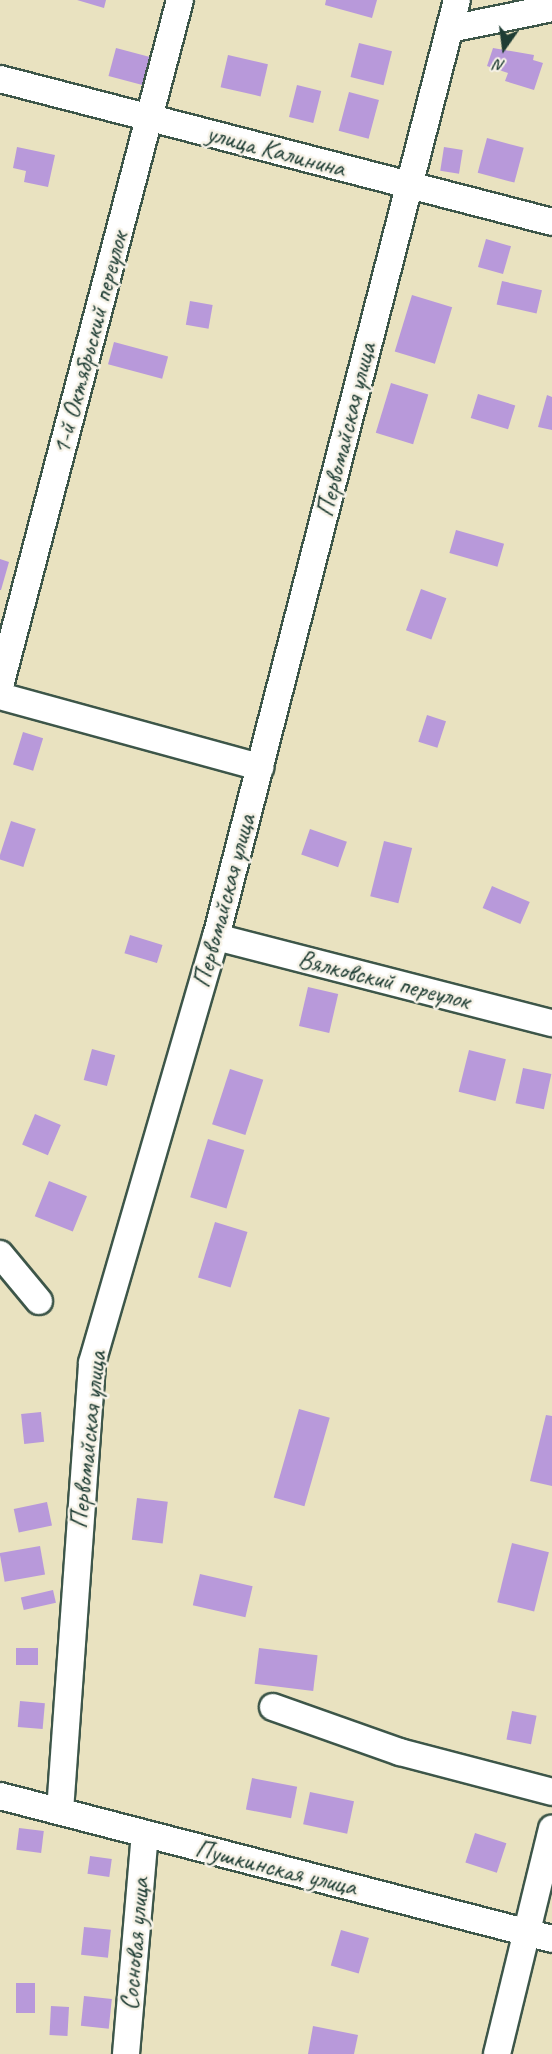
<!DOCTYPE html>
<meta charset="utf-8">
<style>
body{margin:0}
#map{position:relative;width:552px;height:2054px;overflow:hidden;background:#e9e2c0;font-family:Caveat,sans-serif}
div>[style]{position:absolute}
.building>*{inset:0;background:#b899da;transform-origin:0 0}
.roads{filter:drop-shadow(2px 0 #3d5649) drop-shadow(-2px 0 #3d5649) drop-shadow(0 2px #3d5649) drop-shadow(0 -2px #3d5649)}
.minor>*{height:26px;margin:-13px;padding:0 13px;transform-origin:13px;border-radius:13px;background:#fff}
span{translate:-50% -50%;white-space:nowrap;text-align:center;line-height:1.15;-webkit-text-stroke:5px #f7f3e8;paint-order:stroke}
.street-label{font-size:26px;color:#1f3d34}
.north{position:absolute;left:474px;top:18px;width:60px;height:60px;-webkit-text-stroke:4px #f7f3e8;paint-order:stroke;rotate:194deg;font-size:16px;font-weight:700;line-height:24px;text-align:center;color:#1f3d34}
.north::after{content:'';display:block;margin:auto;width:21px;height:27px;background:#1f3d34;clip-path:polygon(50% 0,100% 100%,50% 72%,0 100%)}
</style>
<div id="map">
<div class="building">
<i style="clip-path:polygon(77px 0,106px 0,104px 8px)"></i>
<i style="clip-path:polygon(326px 0,377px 0,372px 18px,325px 5px)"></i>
<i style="left:359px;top:43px;width:34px;height:35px;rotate:14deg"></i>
<i style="left:116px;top:48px;width:38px;height:29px;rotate:15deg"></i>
<i style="clip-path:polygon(493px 48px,534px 55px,533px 60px,543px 63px,534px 90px,505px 81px,508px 73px,487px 66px)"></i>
<i style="left:228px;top:55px;width:41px;height:33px;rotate:13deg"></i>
<i style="left:297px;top:85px;width:25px;height:33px;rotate:14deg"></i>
<i style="left:349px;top:92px;width:31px;height:40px;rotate:15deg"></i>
<i style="left:487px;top:138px;width:38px;height:36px;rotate:15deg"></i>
<i style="clip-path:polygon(17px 147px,55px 155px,48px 187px,24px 182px,26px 171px,13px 168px)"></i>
<i style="left:444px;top:147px;width:19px;height:24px;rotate:9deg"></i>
<i style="left:486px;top:239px;width:26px;height:29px;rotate:16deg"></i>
<i style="left:502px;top:281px;width:41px;height:24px;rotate:13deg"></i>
<i style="left:412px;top:295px;width:42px;height:59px;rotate:17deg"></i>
<i style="left:190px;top:301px;width:23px;height:24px;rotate:10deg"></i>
<i style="left:114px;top:342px;width:56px;height:23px;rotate:15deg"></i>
<i style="left:391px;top:383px;width:39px;height:52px;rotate:17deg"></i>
<i style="left:478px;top:394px;width:39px;height:25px;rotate:17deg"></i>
<i style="clip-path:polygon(547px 395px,552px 397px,552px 430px,538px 427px)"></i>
<i style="left:456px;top:530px;width:50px;height:24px;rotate:16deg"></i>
<i style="clip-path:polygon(0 559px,9px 562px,1px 590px,0 590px)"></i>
<i style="left:421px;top:589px;width:27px;height:44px;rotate:20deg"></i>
<i style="left:427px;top:715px;width:20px;height:28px;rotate:18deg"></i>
<i style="left:23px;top:732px;width:21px;height:34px;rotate:17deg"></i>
<i style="left:11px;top:821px;width:26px;height:40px;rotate:18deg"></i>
<i style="left:310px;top:829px;width:39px;height:27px;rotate:19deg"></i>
<i style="left:384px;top:841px;width:29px;height:57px;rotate:14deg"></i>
<i style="left:492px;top:886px;width:41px;height:24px;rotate:23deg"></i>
<i style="left:130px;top:935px;width:34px;height:19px;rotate:17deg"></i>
<i style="left:308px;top:987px;width:31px;height:40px;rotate:13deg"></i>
<i style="left:92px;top:1049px;width:24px;height:32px;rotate:15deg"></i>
<i style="left:469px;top:1050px;width:38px;height:43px;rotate:14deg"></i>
<i style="left:523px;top:1068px;width:29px;height:36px;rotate:12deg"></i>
<i style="left:230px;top:1069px;width:35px;height:58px;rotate:18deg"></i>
<i style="left:35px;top:1114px;width:28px;height:33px;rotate:23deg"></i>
<i style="left:208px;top:1139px;width:38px;height:61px;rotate:17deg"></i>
<i style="left:49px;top:1181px;width:41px;height:38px;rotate:22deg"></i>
<i style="left:215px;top:1222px;width:34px;height:58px;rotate:17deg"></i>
<i style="left:299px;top:1409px;width:32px;height:92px;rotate:16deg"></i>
<i style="left:41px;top:1412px;width:30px;height:20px;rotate:84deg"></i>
<i style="clip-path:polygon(546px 1415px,552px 1416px,552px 1486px,530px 1481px)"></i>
<i style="left:137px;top:1498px;width:31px;height:42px;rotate:7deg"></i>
<i style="left:47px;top:1502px;width:24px;height:34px;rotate:78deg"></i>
<i style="left:512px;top:1543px;width:38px;height:61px;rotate:14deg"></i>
<i style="left:40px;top:1546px;width:29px;height:41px;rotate:80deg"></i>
<i style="left:200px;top:1574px;width:54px;height:32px;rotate:13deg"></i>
<i style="left:53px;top:1590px;width:13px;height:33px;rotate:77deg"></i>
<i style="left:16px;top:1648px;width:22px;height:17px"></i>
<i style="left:259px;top:1648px;width:59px;height:36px;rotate:7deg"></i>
<i style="left:20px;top:1701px;width:25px;height:26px;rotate:5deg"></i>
<i style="left:512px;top:1711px;width:25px;height:29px;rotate:11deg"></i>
<i style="left:252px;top:1778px;width:46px;height:32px;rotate:11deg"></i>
<i style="left:310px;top:1792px;width:45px;height:33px;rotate:12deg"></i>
<i style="left:19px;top:1828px;width:25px;height:22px;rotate:7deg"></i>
<i style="left:475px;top:1833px;width:33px;height:31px;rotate:18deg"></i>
<i style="left:90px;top:1856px;width:22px;height:18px;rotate:8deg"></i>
<i style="left:84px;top:1927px;width:27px;height:28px;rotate:6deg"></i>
<i style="left:341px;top:1930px;width:29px;height:37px;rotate:16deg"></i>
<i style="left:16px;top:1983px;width:19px;height:30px"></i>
<i style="left:84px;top:1996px;width:28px;height:30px;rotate:6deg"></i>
<i style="left:51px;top:2006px;width:18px;height:29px;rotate:3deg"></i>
<i style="clip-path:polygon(313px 2026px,358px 2035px,354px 2054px,308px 2054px)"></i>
</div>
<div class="roads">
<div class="minor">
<i style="left:450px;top:29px;width:104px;rotate:-11.6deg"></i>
<i style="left:0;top:79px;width:570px;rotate:14.52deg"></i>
<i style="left:0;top:686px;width:709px;rotate:-75.3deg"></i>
<i style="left:0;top:696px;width:270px;rotate:15.3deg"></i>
<i style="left:216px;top:937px;width:347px;rotate:14.4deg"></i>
<i style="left:0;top:1254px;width:61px;rotate:50.3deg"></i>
<i style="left:273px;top:1707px;width:135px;rotate:19.5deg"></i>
<i style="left:400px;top:1752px;width:157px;rotate:14.7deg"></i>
<i style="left:0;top:1796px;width:570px;rotate:14.52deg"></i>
<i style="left:60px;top:1811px;width:449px;rotate:-85.9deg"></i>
<i style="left:92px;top:1363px;width:444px;rotate:-73.8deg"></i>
<i style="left:216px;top:937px;width:967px;rotate:-75.58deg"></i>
<i style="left:126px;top:2054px;width:221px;rotate:-85.1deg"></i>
<i style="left:497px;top:2054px;width:232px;rotate:-76.3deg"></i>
</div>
</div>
<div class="street-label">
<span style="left:276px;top:151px;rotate:15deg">улица Калинина</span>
<span style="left:90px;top:343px;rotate:-75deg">1-й Октябрьский переулок</span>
<span style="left:346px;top:430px;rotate:-76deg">Первомайская улица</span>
<span style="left:224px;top:901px;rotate:-75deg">Первомайская улица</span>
<span style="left:384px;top:980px;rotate:14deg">Вялковский переулок</span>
<span style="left:88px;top:1440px;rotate:-84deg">Первомайская улица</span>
<span style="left:276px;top:1868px;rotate:14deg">Пушкинская улица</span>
<span style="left:135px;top:1944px;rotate:-85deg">Сосновая улица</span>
</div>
<div class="north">N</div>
</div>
